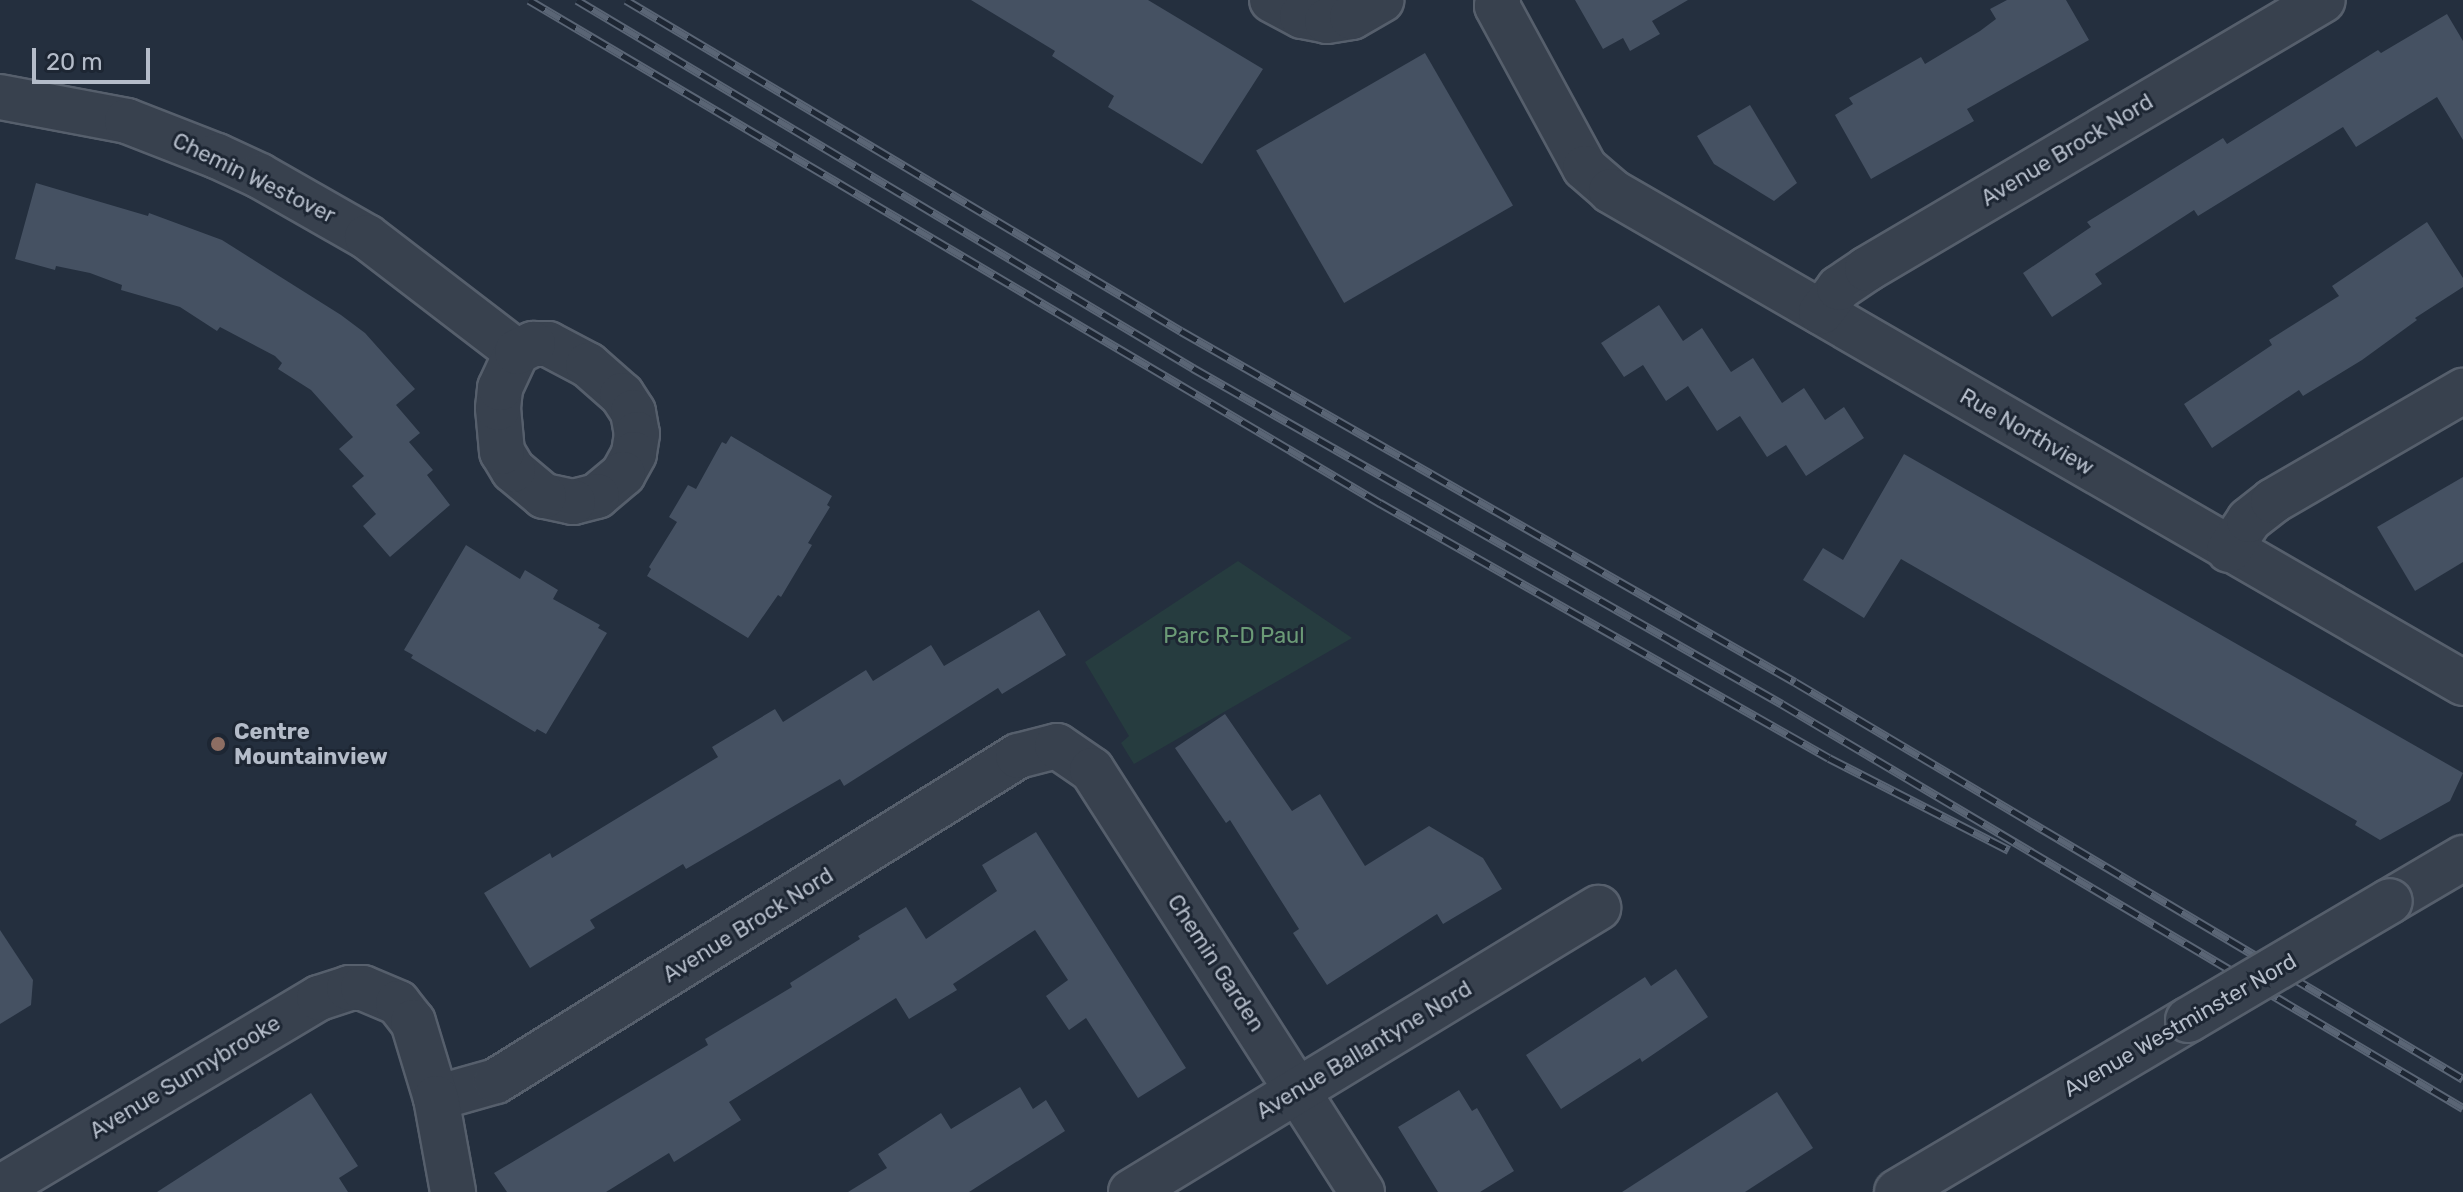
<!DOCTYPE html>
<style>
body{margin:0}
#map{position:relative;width:2463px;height:1192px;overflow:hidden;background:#242f3e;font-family:Rubik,sans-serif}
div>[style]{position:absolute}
.green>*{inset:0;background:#263c3f}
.building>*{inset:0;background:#455162;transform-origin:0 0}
.roads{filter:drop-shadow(2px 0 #565f6c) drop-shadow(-2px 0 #565f6c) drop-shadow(0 2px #565f6c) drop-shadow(0 -2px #565f6c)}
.minor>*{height:44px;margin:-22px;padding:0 22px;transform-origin:22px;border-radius:22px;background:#38414e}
.rail>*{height:9px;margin-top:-4.5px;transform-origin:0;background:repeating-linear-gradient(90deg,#1d2633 0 18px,#5a6575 0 36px);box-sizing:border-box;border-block:2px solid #5a6575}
.bridges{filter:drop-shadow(2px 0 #565f6c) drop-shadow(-2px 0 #565f6c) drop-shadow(0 2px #565f6c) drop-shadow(0 -2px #565f6c)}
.minor-bridge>*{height:44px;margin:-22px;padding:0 22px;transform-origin:22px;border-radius:22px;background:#38414e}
.dots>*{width:22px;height:22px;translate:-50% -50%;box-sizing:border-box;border:4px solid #1d2633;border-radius:50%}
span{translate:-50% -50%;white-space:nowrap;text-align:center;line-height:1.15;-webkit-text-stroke:6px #1d2633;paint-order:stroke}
.street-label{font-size:22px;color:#b4bcc9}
.park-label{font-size:22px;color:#6b9a76}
.poi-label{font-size:22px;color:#b4bcc9;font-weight:700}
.left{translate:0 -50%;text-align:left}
.scale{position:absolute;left:32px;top:48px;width:118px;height:36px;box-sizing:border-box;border:4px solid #b4bcc9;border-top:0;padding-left:10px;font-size:24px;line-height:28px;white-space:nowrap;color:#b4bcc9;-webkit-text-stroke:6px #1d2633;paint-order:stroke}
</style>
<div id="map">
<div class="green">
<i style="clip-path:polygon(1238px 561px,1352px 638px,1134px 764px,1121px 743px,1129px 736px,1085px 662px)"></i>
</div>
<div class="building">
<i style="clip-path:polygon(971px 0,1148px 0,1263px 69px,1202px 164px,1108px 107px,1114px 96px,1052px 56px,1055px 51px)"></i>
<i style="clip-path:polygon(1575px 0,1688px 0,1652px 21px,1660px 34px,1630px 51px,1623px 38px,1603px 49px)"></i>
<i style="clip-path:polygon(2007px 0,2066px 0,2089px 40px,1967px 109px,1974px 121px,1871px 179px,1835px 115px,1853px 104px,1849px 98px,1879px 81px,1921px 57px,1925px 64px,1980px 31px,1996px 19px,1990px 9px)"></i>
<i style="clip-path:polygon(2447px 14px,2463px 41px,2463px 140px,2437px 97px,2356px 147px,2343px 127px,2198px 216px,2194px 210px,2095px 274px,2102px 284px,2052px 317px,2023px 273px,2091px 227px,2087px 222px,2223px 138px,2227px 144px,2378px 50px,2381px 53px)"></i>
<i style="left:1425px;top:53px;width:176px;height:195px;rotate:60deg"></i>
<i style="clip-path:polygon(1750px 105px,1797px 183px,1774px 201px,1714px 164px,1697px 136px)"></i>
<i style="clip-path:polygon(36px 183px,148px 216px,149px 213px,222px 240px,341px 315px,365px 333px,415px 389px,396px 405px,420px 433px,409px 442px,433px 470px,427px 475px,450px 505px,390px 557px,363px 526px,376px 514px,352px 486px,364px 476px,339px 449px,353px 437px,311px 390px,278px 369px,282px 363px,275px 356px,220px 327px,217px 331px,180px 307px,121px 290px,122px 285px,90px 273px,56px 266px,55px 270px,15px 259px)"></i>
<i style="clip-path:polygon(2427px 222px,2463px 278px,2463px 287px,2415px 318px,2417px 320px,2362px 360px,2303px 396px,2299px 390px,2212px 448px,2184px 404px,2272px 345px,2269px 340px,2339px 296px,2332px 286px)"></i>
<i style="clip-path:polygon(1659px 305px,1683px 341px,1702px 328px,1731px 372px,1753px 358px,1782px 403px,1804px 388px,1825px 420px,1844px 407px,1864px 438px,1806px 476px,1786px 445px,1767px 457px,1740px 416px,1717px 431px,1688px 386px,1666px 401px,1643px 365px,1624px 377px,1601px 343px)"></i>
<i style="clip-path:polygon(731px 436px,832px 496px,827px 505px,830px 507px,808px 543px,812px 545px,781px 597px,778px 595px,748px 638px,647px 576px,651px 569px,649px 567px,677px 522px,669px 517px,688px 485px,696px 489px,722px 442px,726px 444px)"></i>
<i style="clip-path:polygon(1904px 454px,2463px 773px,2450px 801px,2380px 840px,2355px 825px,2357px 821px,1901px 559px,1864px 618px,1803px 580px,1823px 548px,1843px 560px)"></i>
<i style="clip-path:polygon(2463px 477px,2463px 562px,2415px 591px,2377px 527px)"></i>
<i style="clip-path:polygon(466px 545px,520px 579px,525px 570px,558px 590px,553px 599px,600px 625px,598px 628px,607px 633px,546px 734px,537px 729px,535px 732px,411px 658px,413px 655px,404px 650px)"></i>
<i style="clip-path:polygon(1039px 610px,1066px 655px,1002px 694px,998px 688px,844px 786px,840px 779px,686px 869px,683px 864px,590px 920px,595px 928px,530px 968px,484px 893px,550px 853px,552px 858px,718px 757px,712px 747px,775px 709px,783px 722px,866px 670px,873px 681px,931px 645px,944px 666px)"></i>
<i style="clip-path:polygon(1225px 714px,1292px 811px,1320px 794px,1365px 866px,1429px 826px,1483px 858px,1502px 889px,1443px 924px,1437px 914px,1327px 985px,1293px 933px,1299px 929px,1230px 820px,1226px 823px,1175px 748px)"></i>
<i style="clip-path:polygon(1036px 832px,1186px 1068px,1138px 1098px,1086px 1018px,1069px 1030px,1046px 996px,1068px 980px,1035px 930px,953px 984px,957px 990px,909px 1019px,896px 998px,729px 1102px,741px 1120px,674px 1162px,669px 1153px,606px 1192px,507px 1192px,494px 1173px,708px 1045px,705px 1039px,792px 987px,790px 983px,860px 939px,858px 936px,906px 907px,926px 939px,997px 891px,982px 865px)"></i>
<i style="clip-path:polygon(0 930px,33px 980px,31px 1005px,0 1024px)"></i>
<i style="clip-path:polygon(1676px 969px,1708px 1017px,1642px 1062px,1640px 1058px,1561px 1109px,1526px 1055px,1645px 977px,1651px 986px)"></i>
<i style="clip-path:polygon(1020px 1087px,1033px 1109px,1046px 1100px,1065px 1131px,969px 1192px,848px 1192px,887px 1168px,878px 1154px,941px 1113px,951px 1129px)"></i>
<i style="clip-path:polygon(1459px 1090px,1472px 1111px,1477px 1108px,1514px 1171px,1480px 1192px,1438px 1192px,1398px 1127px)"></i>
<i style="clip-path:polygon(1777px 1092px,1813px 1148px,1745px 1192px,1622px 1192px)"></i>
<i style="clip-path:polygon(311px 1093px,358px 1166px,339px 1178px,348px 1192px,157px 1192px)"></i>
</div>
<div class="roads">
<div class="minor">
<i style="left:1272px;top:0;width:34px;rotate:28deg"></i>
<i style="left:1302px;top:16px;width:25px;rotate:11deg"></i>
<i style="left:1327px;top:21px;width:25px;rotate:-9deg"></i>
<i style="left:1352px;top:17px;width:34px;rotate:-30deg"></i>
<i style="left:1498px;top:0;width:6px;rotate:99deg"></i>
<i style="left:1497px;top:6px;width:184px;rotate:61.5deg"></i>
<i style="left:1585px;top:168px;width:35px;rotate:41deg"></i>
<i style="left:1611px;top:191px;width:984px;rotate:30deg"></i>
<i style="left:0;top:97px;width:129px;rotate:10.7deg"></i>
<i style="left:127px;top:121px;width:97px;rotate:21.3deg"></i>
<i style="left:217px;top:156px;width:47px;rotate:24.9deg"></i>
<i style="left:260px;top:176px;width:123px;rotate:29.7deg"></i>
<i style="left:367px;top:237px;width:189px;rotate:37.5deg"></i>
<i style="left:1821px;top:312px;width:30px;rotate:-53deg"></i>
<i style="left:1839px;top:288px;width:34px;rotate:-34deg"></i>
<i style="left:1867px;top:269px;width:529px;rotate:-30.54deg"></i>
<i style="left:533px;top:344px;width:15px"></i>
<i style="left:548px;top:344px;width:45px;rotate:27.7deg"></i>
<i style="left:588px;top:365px;width:45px;rotate:41.4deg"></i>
<i style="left:622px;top:395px;width:20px;rotate:57deg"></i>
<i style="left:633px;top:412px;width:22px;rotate:80deg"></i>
<i style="left:637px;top:434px;width:20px;rotate:99deg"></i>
<i style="left:634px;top:454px;width:23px;rotate:119deg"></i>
<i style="left:623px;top:474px;width:34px;rotate:140deg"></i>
<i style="left:597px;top:496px;width:25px;rotate:166deg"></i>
<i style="left:573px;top:502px;width:30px;rotate:-168deg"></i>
<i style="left:544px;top:496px;width:40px;rotate:-140deg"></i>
<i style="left:513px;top:470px;width:21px;rotate:-121deg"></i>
<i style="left:502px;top:452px;width:44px;rotate:-95.2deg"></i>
<i style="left:498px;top:408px;width:20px;rotate:-84deg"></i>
<i style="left:500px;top:388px;width:40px;rotate:-65deg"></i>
<i style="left:517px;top:352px;width:18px;rotate:-27deg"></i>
<i style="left:2229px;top:550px;width:36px;rotate:-56deg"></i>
<i style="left:2249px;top:520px;width:31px;rotate:-38deg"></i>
<i style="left:2273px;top:501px;width:220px;rotate:-30.1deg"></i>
<i style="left:2390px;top:901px;width:85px;rotate:-30.5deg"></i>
<i style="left:436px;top:1098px;width:62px;rotate:-15.8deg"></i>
<i style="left:496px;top:1081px;width:615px;rotate:-31.91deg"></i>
<i style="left:1018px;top:756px;width:40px;rotate:-14.4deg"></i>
<i style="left:1057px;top:746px;width:42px;rotate:34.4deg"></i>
<i style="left:1092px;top:770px;width:501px;rotate:57.39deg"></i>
<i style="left:0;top:1188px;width:371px;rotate:-30.8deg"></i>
<i style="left:319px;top:998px;width:32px;rotate:-18deg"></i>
<i style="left:349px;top:988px;width:14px"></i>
<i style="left:363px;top:988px;width:38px;rotate:23deg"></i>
<i style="left:398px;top:1003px;width:24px;rotate:52deg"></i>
<i style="left:413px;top:1022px;width:79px;rotate:73.2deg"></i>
<i style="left:436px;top:1098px;width:96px;rotate:79.7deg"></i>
<i style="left:1131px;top:1192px;width:547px;rotate:-31.31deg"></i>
<i style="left:1897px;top:1192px;width:338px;rotate:-30.6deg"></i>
</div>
</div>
<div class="rail">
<i style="left:529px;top:0;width:989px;rotate:30.59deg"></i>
<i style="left:1380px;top:503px;width:516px;rotate:29.59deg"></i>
<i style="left:1829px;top:758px;width:202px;rotate:27.1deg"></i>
<i style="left:577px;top:0;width:718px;rotate:30.85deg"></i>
<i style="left:1193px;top:368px;width:678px;rotate:29.7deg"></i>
<i style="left:1782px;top:704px;width:792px;rotate:30.68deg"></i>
<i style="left:626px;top:0;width:646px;rotate:30.81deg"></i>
<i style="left:1181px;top:331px;width:707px;rotate:29.75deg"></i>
<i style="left:1795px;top:682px;width:777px;rotate:30.72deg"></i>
</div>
<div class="bridges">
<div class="minor-bridge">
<i style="left:2188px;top:1020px;width:234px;rotate:-30.5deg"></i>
</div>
</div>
<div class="dots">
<i style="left:218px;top:744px;background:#8d6e63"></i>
</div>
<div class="street-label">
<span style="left:2067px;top:150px;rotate:-31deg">Avenue Brock Nord</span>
<span style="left:254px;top:178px;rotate:26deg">Chemin Westover</span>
<span style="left:2027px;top:432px;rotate:30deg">Rue Northview</span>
<span style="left:748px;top:925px;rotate:-32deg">Avenue Brock Nord</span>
<span style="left:1216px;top:963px;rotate:57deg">Chemin Garden</span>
<span style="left:2180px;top:1025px;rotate:-30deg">Avenue Westminster Nord</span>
<span style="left:1364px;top:1050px;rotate:-31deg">Avenue Ballantyne Nord</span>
<span style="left:185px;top:1077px;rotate:-31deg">Avenue Sunnybrooke</span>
</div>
<div class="park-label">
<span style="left:1234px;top:636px">Parc R-D Paul</span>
</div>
<div class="poi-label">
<span class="left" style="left:234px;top:744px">Centre<br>Mountainview</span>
</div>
<div class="scale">20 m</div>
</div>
